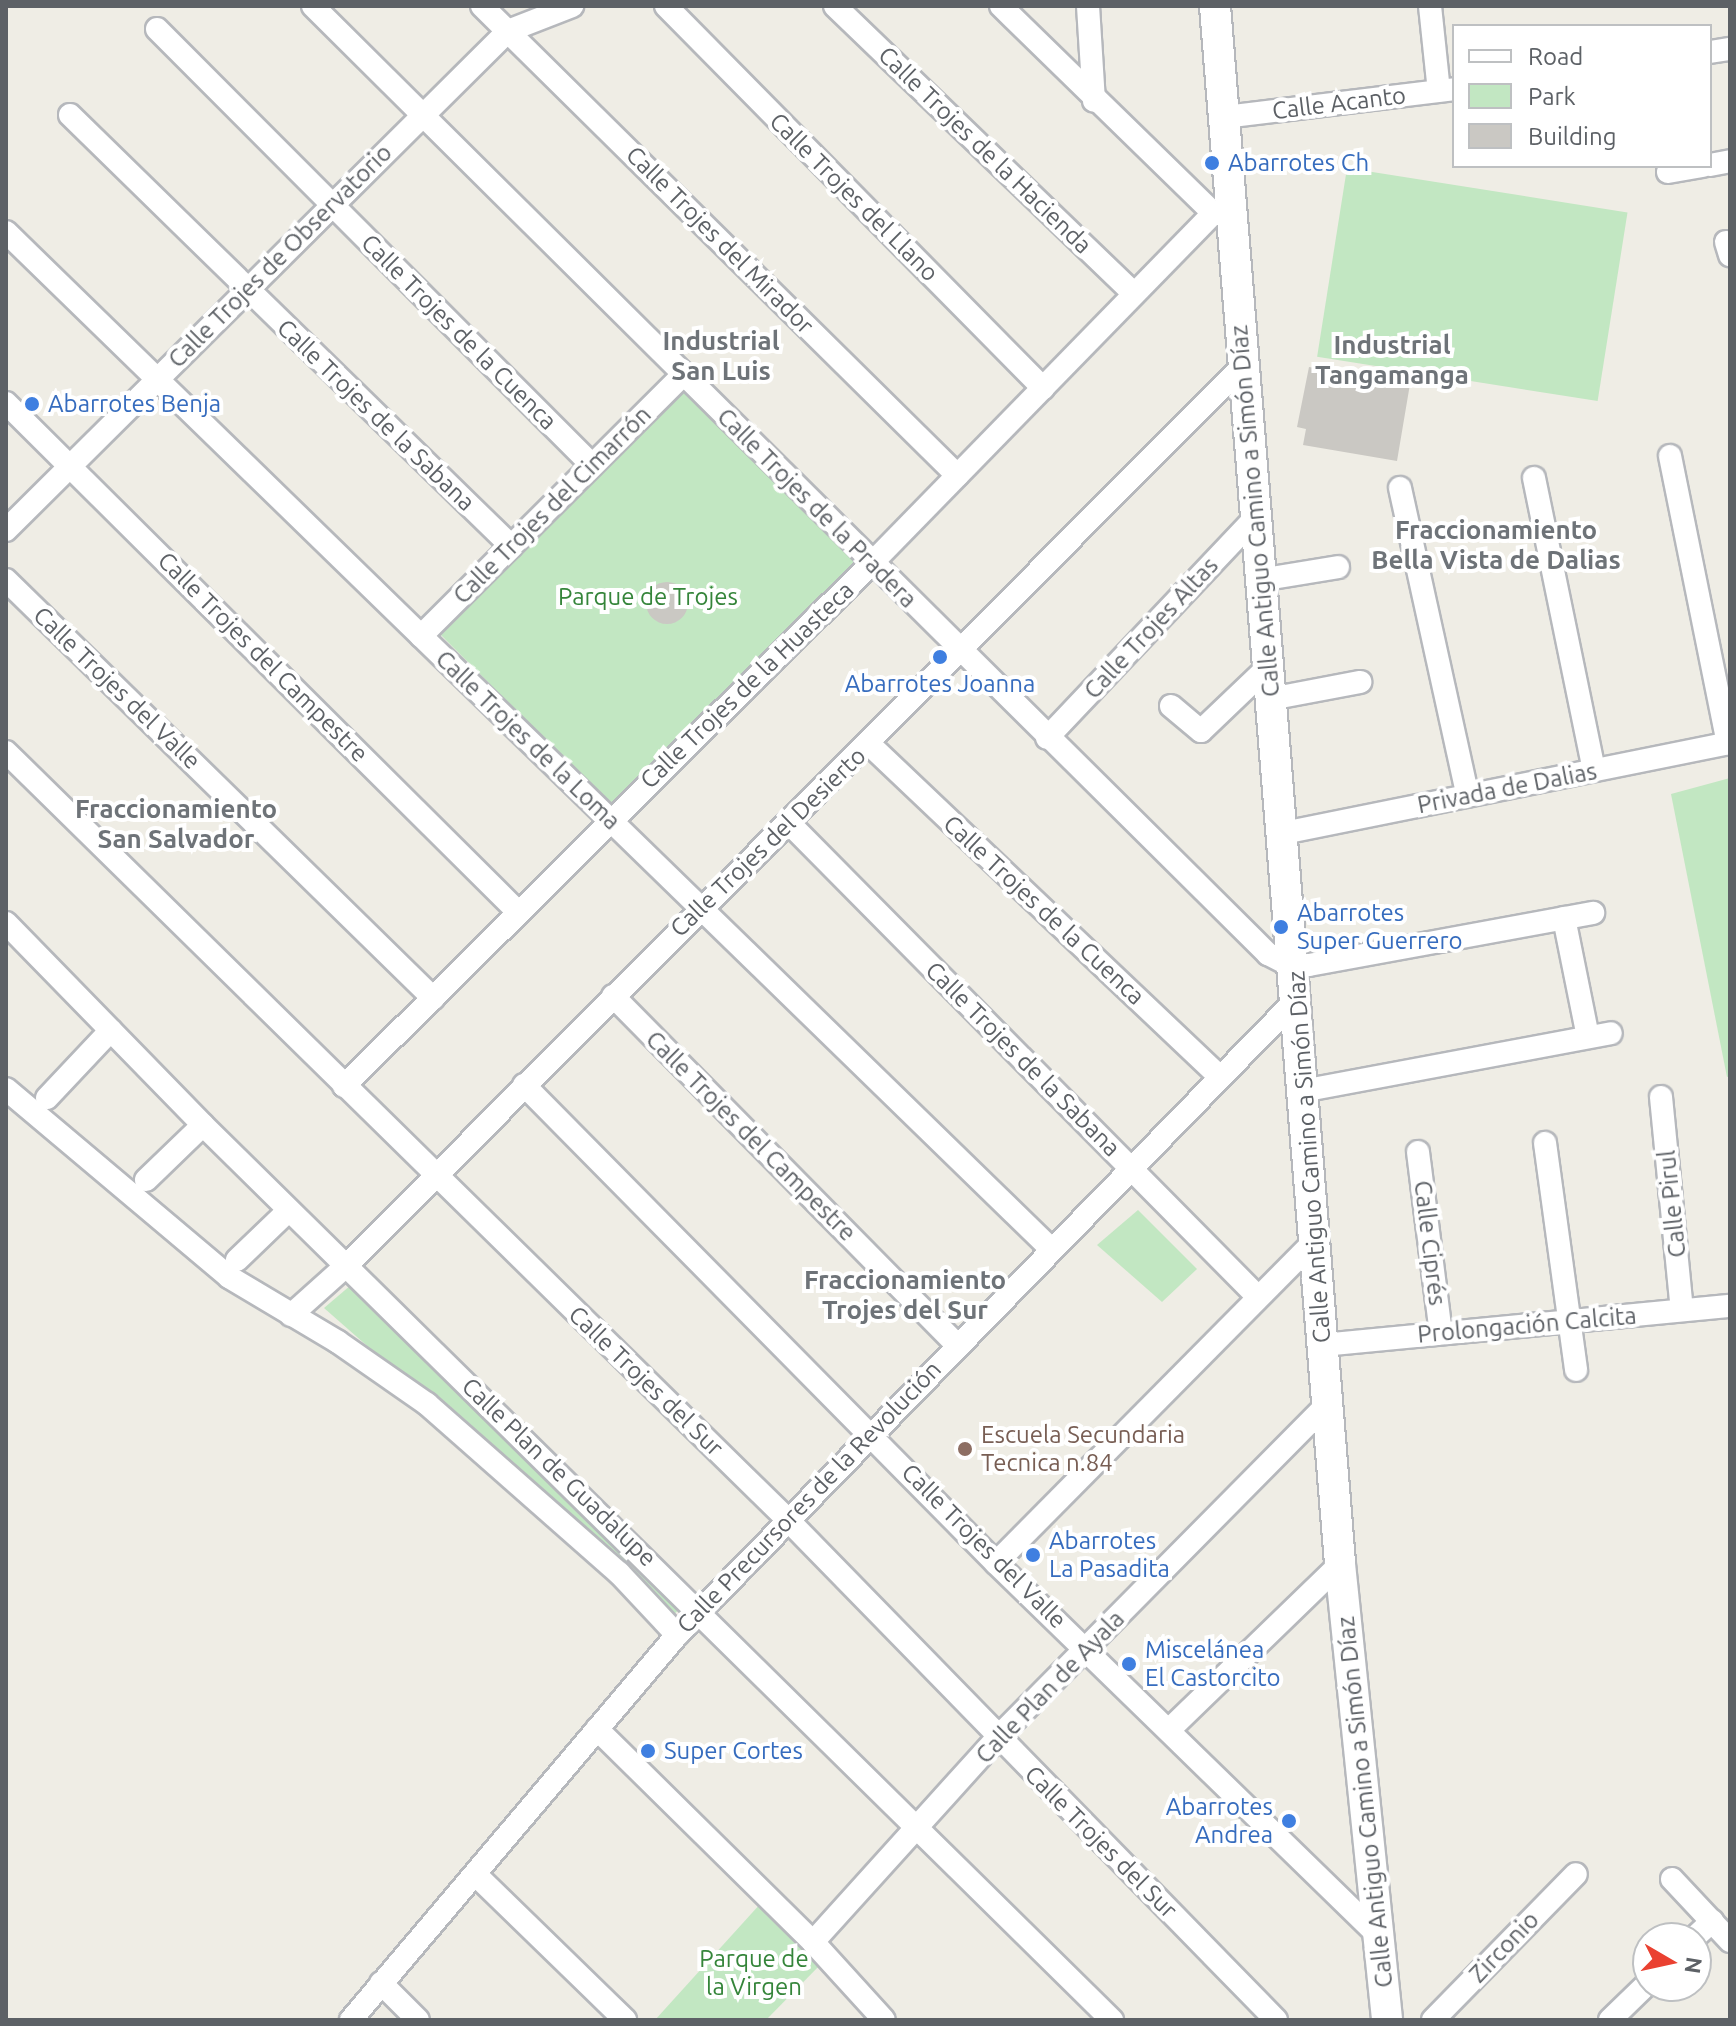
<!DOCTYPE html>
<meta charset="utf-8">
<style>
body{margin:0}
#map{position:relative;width:1736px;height:2026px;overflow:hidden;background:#efede5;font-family:Ubuntu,sans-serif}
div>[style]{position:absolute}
.green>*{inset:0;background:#c2e7c2;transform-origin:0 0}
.building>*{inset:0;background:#cac8c3}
.round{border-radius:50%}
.roads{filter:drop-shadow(2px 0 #b6b8bc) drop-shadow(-2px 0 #b6b8bc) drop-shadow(0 2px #b6b8bc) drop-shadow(0 -2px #b6b8bc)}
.minor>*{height:22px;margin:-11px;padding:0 11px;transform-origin:11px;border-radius:11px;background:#fff}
.secondary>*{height:30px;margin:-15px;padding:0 15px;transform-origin:15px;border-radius:15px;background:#fff}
.dots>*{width:22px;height:22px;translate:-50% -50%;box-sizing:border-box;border:4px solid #fff;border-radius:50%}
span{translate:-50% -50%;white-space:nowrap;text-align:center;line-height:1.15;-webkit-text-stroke:8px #fff;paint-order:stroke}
.street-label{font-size:24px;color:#5d6166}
.shop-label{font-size:24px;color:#366cbe}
.left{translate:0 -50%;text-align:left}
.right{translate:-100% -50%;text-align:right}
.park-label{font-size:24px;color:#35853a}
.education-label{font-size:24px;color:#785e54}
.neighbourhood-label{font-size:26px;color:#6e7378;font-weight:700}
.frame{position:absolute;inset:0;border:8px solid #5d6166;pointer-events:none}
.legend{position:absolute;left:1452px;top:24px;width:260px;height:144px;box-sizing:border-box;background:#fff;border:2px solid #bec0c2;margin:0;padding:10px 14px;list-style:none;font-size:24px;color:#5d6166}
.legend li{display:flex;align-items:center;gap:16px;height:40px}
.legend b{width:40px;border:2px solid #bec0c2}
.north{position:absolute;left:1632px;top:1922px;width:80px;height:80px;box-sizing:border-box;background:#fff;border:2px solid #bec0c2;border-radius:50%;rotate:99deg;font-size:22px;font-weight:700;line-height:32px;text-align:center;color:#5d6166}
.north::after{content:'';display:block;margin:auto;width:28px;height:36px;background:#ea4131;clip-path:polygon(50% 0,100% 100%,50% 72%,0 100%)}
</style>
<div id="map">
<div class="green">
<i style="left:1347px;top:168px;width:284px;height:191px;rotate:9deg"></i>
<i style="left:684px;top:386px;width:248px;height:348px;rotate:45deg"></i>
<i style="clip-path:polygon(1730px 778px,1730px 1076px,1727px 1077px,1671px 794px)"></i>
<i style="clip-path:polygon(1138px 1210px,1197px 1269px,1162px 1302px,1097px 1245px)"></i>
<i style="clip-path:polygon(351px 1285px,682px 1607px,673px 1615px,324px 1308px)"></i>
<i style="clip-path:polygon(761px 1903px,823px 1962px,766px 2020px,655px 2020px)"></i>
</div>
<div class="building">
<i style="clip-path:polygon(1309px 367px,1410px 384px,1397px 461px,1303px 445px,1306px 429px,1297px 427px)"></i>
<i class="round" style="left:646px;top:582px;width:42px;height:42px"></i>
</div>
<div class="roads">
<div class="minor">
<i style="left:313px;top:6px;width:1346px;rotate:44.79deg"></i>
<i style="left:1268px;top:954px;width:29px;rotate:27deg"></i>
<i style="left:1294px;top:967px;width:15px;rotate:-8deg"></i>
<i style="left:1309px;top:965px;width:289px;rotate:-10.4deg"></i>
<i style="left:482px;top:6px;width:668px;rotate:44.64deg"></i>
<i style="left:666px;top:6px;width:537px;rotate:45.38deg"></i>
<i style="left:835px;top:6px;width:415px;rotate:43.9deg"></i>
<i style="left:1001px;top:6px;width:296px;rotate:44.3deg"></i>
<i style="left:1213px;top:213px;width:13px;rotate:-9deg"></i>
<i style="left:1088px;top:6px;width:95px;rotate:86.4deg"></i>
<i style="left:1430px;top:6px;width:85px;rotate:84deg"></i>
<i style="left:157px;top:29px;width:616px;rotate:45.07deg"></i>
<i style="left:1710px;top:52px;width:20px;rotate:-9deg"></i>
<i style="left:70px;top:115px;width:617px;rotate:44.34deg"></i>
<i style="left:1224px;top:117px;width:232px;rotate:-6.9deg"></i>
<i style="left:1710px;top:165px;width:20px;rotate:-11deg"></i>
<i style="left:1668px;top:172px;width:35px;rotate:-10deg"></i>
<i style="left:6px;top:232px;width:1457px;rotate:44.22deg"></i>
<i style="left:1726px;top:242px;width:14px;rotate:73deg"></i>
<i style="left:6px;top:403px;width:722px;rotate:44.83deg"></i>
<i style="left:1670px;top:456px;width:293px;rotate:78.6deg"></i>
<i style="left:1534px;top:478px;width:298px;rotate:78.4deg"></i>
<i style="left:1400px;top:488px;width:315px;rotate:77.6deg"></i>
<i style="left:6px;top:530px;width:708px;rotate:-44.83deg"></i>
<i style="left:508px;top:31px;width:69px;rotate:-21.3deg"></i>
<i style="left:6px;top:580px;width:598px;rotate:44.39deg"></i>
<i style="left:1259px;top:580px;width:80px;rotate:-9.3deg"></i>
<i style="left:421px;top:636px;width:370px;rotate:-44.9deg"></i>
<i style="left:1270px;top:699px;width:92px;rotate:-10.7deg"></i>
<i style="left:1171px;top:706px;width:39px;rotate:40deg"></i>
<i style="left:1201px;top:731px;width:91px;rotate:-43.7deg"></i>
<i style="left:1047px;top:738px;width:301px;rotate:-46.6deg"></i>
<i style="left:869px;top:744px;width:481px;rotate:43.5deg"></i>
<i style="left:6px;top:752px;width:1095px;rotate:44.48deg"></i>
<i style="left:787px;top:1519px;width:700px;rotate:45.69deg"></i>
<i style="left:789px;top:823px;width:665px;rotate:45.3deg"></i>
<i style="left:1283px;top:833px;width:456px;rotate:-11.4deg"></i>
<i style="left:1564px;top:918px;width:121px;rotate:78.6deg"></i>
<i style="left:6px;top:923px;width:282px;rotate:45.7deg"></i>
<i style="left:203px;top:1125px;width:1276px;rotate:44.56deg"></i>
<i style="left:613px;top:996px;width:489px;rotate:45.4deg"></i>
<i style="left:524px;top:1085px;width:672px;rotate:45.36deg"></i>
<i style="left:996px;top:1563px;width:535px;rotate:44.24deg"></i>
<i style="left:344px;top:1086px;width:743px;rotate:-44.73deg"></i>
<i style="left:872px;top:563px;width:489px;rotate:-45.7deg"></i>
<i style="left:6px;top:1089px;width:292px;rotate:40.1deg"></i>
<i style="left:229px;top:1277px;width:127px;rotate:30.8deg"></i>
<i style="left:338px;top:1342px;width:108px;rotate:34.9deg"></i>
<i style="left:427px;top:1404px;width:256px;rotate:41.4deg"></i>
<i style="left:619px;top:1573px;width:85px;rotate:46.9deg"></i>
<i style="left:1302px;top:1091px;width:314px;rotate:-10.6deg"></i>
<i style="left:1661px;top:1097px;width:214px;rotate:84.4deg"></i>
<i style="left:47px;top:1098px;width:93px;rotate:-46.7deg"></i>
<i style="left:1545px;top:1143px;width:229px;rotate:82.2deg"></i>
<i style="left:1418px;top:1152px;width:182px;rotate:82.8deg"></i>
<i style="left:146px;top:1180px;width:79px;rotate:-44deg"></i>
<i style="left:237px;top:1260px;width:72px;rotate:-43.9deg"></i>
<i style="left:291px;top:1315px;width:75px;rotate:-41.8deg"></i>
<i style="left:347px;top:1265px;width:1269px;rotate:-45.1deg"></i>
<i style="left:1323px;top:1345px;width:409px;rotate:-5.5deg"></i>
<i style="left:996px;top:1563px;width:453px;rotate:-45.3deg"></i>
<i style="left:597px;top:1729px;width:303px;rotate:44.6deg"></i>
<i style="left:813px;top:1942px;width:105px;rotate:47.7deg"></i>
<i style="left:1170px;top:1729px;width:237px;rotate:-44.1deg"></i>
<i style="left:476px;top:1875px;width:208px;rotate:44.2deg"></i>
<i style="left:1672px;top:1879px;width:85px;rotate:46.9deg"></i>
<i style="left:1694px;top:1938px;width:25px;rotate:-43deg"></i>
<i style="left:813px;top:1942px;width:276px;rotate:-47.9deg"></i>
<i style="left:998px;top:1737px;width:469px;rotate:-45.3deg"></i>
<i style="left:381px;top:1983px;width:52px;rotate:45deg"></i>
<i style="left:351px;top:2020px;width:504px;rotate:-49.74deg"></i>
<i style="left:677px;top:1635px;width:887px;rotate:-45.73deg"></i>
<i style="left:1433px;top:2020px;width:204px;rotate:-45.6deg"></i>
<i style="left:1610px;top:2020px;width:53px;rotate:-44.2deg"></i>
</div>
<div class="secondary">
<i style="left:1215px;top:6px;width:1563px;rotate:85.41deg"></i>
<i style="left:1340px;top:1564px;width:458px;rotate:84.1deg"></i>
</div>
</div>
<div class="dots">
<i style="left:1212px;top:163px;background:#3f7fe0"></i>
<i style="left:32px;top:404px;background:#3f7fe0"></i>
<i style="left:940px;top:657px;background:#3f7fe0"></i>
<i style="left:1281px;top:927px;background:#3f7fe0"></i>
<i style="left:965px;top:1449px;background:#8d6e63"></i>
<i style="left:1033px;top:1555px;background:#3f7fe0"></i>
<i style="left:1129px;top:1664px;background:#3f7fe0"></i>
<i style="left:648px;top:1751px;background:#3f7fe0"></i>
<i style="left:1289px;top:1821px;background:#3f7fe0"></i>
</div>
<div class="street-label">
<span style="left:1339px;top:103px;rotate:-7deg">Calle Acanto</span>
<span style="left:985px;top:150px;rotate:44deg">Calle Trojes de la Hacienda</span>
<span style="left:854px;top:197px;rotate:45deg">Calle Trojes del Llano</span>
<span style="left:720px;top:240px;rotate:45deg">Calle Trojes del Mirador</span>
<span style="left:280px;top:256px;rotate:-45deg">Calle Trojes de Observatorio</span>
<span style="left:459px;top:332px;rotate:45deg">Calle Trojes de la Cuenca</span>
<span style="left:376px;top:415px;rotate:44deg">Calle Trojes de la Sabana</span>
<span style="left:552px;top:505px;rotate:-45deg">Calle Trojes del Cimarrón</span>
<span style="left:817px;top:508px;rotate:45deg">Calle Trojes de la Pradera</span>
<span style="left:1255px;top:511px;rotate:-95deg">Calle Antiguo Camino a Simón Díaz</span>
<span style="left:1151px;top:628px;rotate:-47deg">Calle Trojes Altas</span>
<span style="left:263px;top:657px;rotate:45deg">Calle Trojes del Campestre</span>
<span style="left:747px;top:685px;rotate:-44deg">Calle Trojes de la Huasteca</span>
<span style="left:117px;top:688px;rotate:44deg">Calle Trojes del Valle</span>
<span style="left:528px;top:740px;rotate:44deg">Calle Trojes de la Loma</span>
<span style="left:1507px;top:788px;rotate:-11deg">Privada de Dalias</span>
<span style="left:768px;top:842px;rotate:-44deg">Calle Trojes del Desierto</span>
<span style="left:1044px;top:910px;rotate:43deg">Calle Trojes de la Cuenca</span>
<span style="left:1023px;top:1059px;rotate:45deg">Calle Trojes de la Sabana</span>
<span style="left:751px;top:1136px;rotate:45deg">Calle Trojes del Campestre</span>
<span style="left:1309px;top:1157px;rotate:-94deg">Calle Antiguo Camino a Simón Díaz</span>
<span style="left:1672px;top:1204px;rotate:-96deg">Calle Pirul</span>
<span style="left:1430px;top:1243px;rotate:83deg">Calle Ciprés</span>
<span style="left:1527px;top:1325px;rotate:-5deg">Prolongación Calcita</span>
<span style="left:646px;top:1381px;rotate:44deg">Calle Trojes del Sur</span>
<span style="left:559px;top:1472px;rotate:44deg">Calle Plan de Guadalupe</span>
<span style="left:809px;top:1497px;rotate:-46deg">Calle Precursores de la Revolución</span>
<span style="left:984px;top:1546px;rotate:45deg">Calle Trojes del Valle</span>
<span style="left:1050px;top:1687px;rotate:-46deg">Calle Plan de Ayala</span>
<span style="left:1365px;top:1802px;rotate:-96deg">Calle Antiguo Camino a Simón Díaz</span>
<span style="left:1101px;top:1842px;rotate:45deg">Calle Trojes del Sur</span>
<span style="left:1504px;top:1947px;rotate:-46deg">Zirconio</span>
</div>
<div class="shop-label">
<span class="left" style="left:1228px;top:163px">Abarrotes Ch</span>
<span class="left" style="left:48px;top:404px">Abarrotes Benja</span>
<span style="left:940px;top:684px">Abarrotes Joanna</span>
<span class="left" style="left:1297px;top:927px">Abarrotes<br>Super Guerrero</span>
<span class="left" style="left:1049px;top:1555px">Abarrotes<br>La Pasadita</span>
<span class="left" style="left:1145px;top:1664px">Miscelánea<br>El Castorcito</span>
<span class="left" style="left:664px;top:1751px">Super Cortes</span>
<span class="right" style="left:1273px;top:1821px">Abarrotes<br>Andrea</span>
</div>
<div class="park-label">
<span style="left:648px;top:597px">Parque de Trojes</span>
<span style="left:754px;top:1973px">Parque de<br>la Virgen</span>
</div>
<div class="education-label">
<span class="left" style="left:981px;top:1449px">Escuela Secundaria<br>Tecnica n.84</span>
</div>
<div class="neighbourhood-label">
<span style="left:721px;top:356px">Industrial<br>San Luis</span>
<span style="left:1392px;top:360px">Industrial<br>Tangamanga</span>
<span style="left:1496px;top:545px">Fraccionamiento<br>Bella Vista de Dalias</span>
<span style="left:176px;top:824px">Fraccionamiento<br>San Salvador</span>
<span style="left:905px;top:1295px">Fraccionamiento<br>Trojes del Sur</span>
</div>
<div class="frame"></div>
<ul class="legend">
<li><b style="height:10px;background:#fff"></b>Road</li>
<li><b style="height:22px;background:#c2e7c2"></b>Park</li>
<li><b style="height:22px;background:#cac8c3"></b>Building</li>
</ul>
<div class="north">N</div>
</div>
